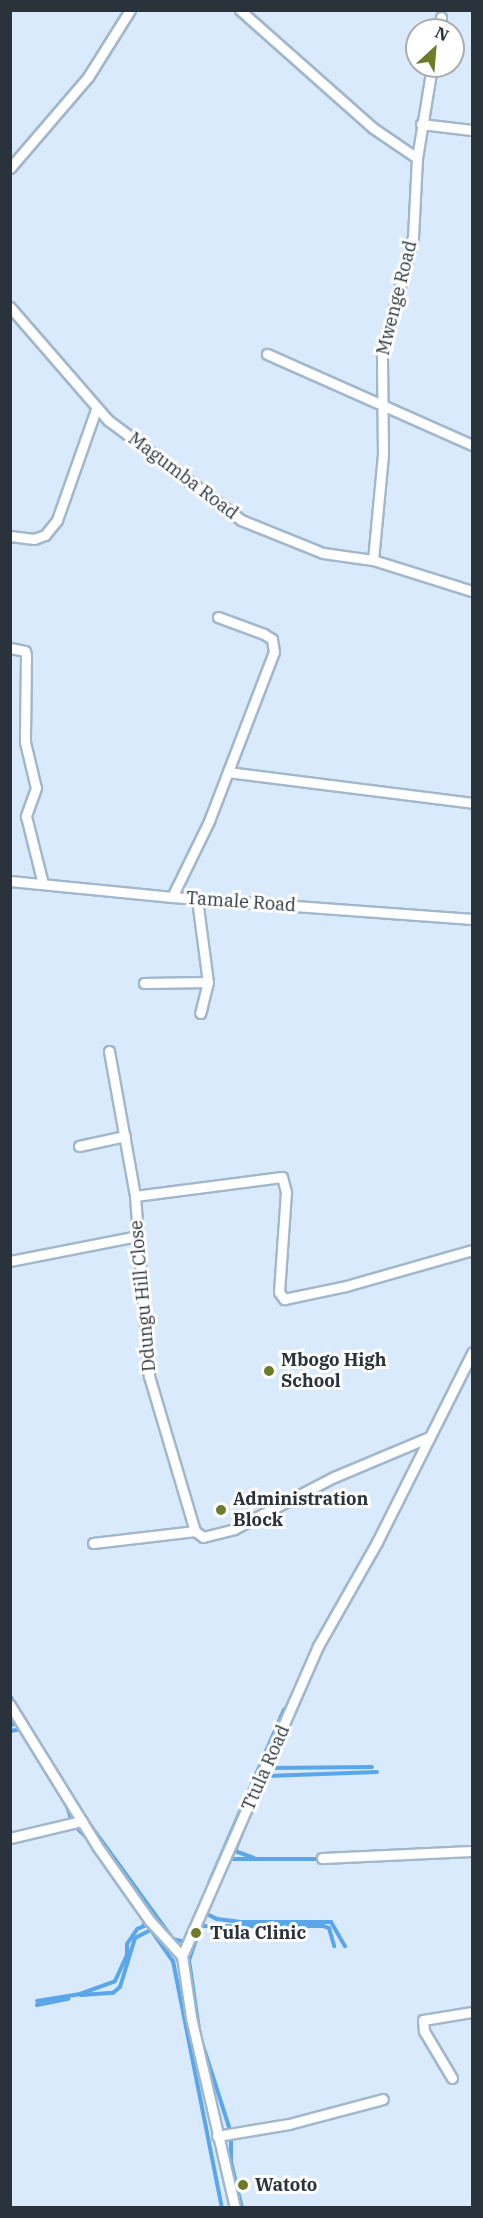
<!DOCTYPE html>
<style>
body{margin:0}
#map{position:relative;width:483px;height:2218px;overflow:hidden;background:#d9eafc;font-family:"IBM Plex Serif",serif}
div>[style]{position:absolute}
.stream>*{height:4px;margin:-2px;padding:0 2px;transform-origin:2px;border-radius:2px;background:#5aa6ea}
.roads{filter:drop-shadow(2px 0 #a2b7cc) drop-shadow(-2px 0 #a2b7cc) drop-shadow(0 2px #a2b7cc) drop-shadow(0 -2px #a2b7cc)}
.street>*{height:9px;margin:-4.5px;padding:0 4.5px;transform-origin:4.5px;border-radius:4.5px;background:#fff}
.dots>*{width:16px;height:16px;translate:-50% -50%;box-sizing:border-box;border:3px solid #fff;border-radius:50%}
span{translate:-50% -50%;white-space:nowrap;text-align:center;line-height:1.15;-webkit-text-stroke:6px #fff;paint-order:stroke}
.street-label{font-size:18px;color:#2a333b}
.poi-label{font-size:18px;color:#2a333b;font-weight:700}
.left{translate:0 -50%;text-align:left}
.frame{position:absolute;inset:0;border:12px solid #2a333b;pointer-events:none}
.north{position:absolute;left:405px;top:18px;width:60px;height:60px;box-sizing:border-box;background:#fff;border:2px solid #aaadb1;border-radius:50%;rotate:26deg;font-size:16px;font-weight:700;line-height:24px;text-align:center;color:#2a333b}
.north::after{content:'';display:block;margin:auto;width:21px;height:27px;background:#6e7c29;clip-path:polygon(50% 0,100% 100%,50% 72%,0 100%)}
</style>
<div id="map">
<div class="stream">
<i style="left:10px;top:1696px;width:76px;rotate:58.4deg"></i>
<i style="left:10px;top:1714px;width:11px;rotate:68deg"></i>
<i style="left:14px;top:1724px;width:4px;rotate:166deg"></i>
<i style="left:10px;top:1731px;width:13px;rotate:-9deg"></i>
<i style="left:271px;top:1768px;width:101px;rotate:-0.6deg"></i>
<i style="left:267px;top:1776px;width:110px;rotate:-2.1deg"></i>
<i style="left:259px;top:1790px;width:44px;rotate:-65.8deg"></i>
<i style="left:66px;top:1803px;width:19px;rotate:72deg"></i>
<i style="left:253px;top:1805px;width:49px;rotate:111.4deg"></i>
<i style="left:235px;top:1851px;width:20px;rotate:20deg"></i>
<i style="left:80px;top:1811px;width:158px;rotate:54deg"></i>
<i style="left:173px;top:1939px;width:12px;rotate:14deg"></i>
<i style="left:74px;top:1825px;width:23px;rotate:45deg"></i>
<i style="left:227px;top:1863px;width:5px;rotate:-53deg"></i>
<i style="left:230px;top:1859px;width:92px"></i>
<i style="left:209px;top:1883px;width:189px;rotate:-66.6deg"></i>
<i style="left:205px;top:1913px;width:13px;rotate:27deg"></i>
<i style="left:217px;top:1919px;width:24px;rotate:7deg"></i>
<i style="left:241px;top:1922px;width:90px"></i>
<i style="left:331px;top:1922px;width:28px;rotate:60deg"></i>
<i style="left:205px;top:1914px;width:49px;rotate:109.2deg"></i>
<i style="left:189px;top:1960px;width:77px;rotate:81.8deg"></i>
<i style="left:200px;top:2036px;width:99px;rotate:72.3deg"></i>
<i style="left:201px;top:1926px;width:122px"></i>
<i style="left:323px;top:1926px;width:6px;rotate:18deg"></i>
<i style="left:329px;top:1928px;width:19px;rotate:74deg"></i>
<i style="left:151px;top:1930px;width:38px;rotate:55deg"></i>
<i style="left:173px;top:1961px;width:252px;rotate:78.8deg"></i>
<i style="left:81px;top:1995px;width:32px;rotate:-4deg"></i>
<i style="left:113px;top:1993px;width:9px;rotate:-41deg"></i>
<i style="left:120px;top:1987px;width:51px;rotate:-73deg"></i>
<i style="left:135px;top:1938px;width:18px;rotate:-27deg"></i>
<i style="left:151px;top:1930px;width:9px;rotate:-126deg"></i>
<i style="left:37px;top:2001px;width:44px;rotate:-9.2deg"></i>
<i style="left:80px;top:1994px;width:37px;rotate:-20deg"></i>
<i style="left:115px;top:1981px;width:29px;rotate:-65deg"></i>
<i style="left:127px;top:1955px;width:11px;rotate:-90deg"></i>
<i style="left:127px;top:1944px;width:18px;rotate:-56deg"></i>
<i style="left:137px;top:1929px;width:8px;rotate:-23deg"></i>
<i style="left:144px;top:1926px;width:8px;rotate:-90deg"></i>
<i style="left:37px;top:2005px;width:32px;rotate:-11deg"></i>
<i style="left:231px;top:2136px;width:26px;rotate:90deg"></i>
<i style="left:231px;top:2162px;width:47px;rotate:76.6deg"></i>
</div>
<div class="roads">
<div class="street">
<i style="left:240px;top:10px;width:178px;rotate:41.6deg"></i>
<i style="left:373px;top:128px;width:53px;rotate:34.3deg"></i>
<i style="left:439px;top:30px;width:13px;rotate:-81deg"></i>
<i style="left:421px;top:124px;width:51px;rotate:6.7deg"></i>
<i style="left:10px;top:168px;width:120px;rotate:-49.4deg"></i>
<i style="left:88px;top:77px;width:79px;rotate:-57.9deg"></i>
<i style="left:10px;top:307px;width:150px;rotate:49.1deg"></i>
<i style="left:108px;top:420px;width:166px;rotate:36.9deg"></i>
<i style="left:241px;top:520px;width:88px;rotate:21.9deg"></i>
<i style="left:323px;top:553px;width:50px;rotate:8deg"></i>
<i style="left:373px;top:560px;width:104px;rotate:17.4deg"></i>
<i style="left:267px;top:354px;width:224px;rotate:23.9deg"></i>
<i style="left:10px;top:536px;width:24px;rotate:7deg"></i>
<i style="left:34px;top:539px;width:12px;rotate:-20deg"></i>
<i style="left:45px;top:535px;width:19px;rotate:-51deg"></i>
<i style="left:57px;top:520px;width:118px;rotate:-70.6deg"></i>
<i style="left:373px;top:560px;width:105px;rotate:-84.6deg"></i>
<i style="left:383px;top:455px;width:101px;rotate:-90.6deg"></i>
<i style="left:382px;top:354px;width:121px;rotate:-75.2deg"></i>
<i style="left:413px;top:237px;width:79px;rotate:-87.1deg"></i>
<i style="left:417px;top:158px;width:93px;rotate:-80.7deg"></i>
<i style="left:10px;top:648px;width:15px;rotate:11deg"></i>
<i style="left:25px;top:651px;width:4px;rotate:76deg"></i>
<i style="left:26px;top:655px;width:87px;rotate:90.7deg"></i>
<i style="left:25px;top:742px;width:47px;rotate:76.6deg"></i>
<i style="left:36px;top:788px;width:30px;rotate:110deg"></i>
<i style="left:26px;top:816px;width:70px;rotate:76deg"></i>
<i style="left:228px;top:772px;width:246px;rotate:7.2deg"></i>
<i style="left:10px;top:881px;width:163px;rotate:5.6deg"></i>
<i style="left:172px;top:897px;width:301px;rotate:4.2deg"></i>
<i style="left:172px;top:897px;width:85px;rotate:-64deg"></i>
<i style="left:209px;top:821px;width:181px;rotate:-69deg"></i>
<i style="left:274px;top:652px;width:13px;rotate:-99deg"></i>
<i style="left:272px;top:639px;width:9px;rotate:-148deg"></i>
<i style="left:264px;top:634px;width:49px;rotate:-159.7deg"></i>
<i style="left:197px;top:899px;width:84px;rotate:82.5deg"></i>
<i style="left:208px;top:982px;width:32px;rotate:104deg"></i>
<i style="left:144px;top:983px;width:64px;rotate:-0.9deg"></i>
<i style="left:109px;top:1051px;width:147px;rotate:79.8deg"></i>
<i style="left:135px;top:1196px;width:181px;rotate:85.6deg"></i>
<i style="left:149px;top:1376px;width:162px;rotate:73.5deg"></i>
<i style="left:195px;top:1531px;width:10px;rotate:37deg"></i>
<i style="left:203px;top:1537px;width:32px;rotate:-14deg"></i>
<i style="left:234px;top:1529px;width:113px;rotate:-27.5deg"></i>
<i style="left:334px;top:1477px;width:103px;rotate:-22.8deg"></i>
<i style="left:79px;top:1146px;width:47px;rotate:-12.3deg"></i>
<i style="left:135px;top:1196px;width:148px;rotate:-7.4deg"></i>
<i style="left:282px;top:1177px;width:16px;rotate:75deg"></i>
<i style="left:286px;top:1192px;width:100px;rotate:94deg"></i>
<i style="left:279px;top:1292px;width:9px;rotate:54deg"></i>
<i style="left:284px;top:1299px;width:63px;rotate:-11.8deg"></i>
<i style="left:346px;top:1286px;width:131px;rotate:-15.9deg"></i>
<i style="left:10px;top:1261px;width:130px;rotate:-11.1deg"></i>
<i style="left:93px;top:1543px;width:103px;rotate:-6.7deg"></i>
<i style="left:10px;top:1705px;width:166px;rotate:58.3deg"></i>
<i style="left:97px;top:1846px;width:92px;rotate:54.8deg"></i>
<i style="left:150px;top:1921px;width:47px;rotate:47.6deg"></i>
<i style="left:10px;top:1838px;width:74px;rotate:-13.3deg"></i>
<i style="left:322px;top:1858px;width:150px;rotate:-2.7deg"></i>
<i style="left:452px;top:2078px;width:55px;rotate:-120.8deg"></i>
<i style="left:424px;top:2031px;width:11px;rotate:-95deg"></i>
<i style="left:423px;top:2020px;width:50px;rotate:-9.3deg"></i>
<i style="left:217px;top:2136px;width:73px;rotate:-9.5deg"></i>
<i style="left:289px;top:2124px;width:97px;rotate:-14.9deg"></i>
<i style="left:235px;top:2208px;width:196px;rotate:-103deg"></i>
<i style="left:191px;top:2017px;width:62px;rotate:-98.4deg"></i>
<i style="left:182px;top:1956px;width:339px;rotate:-66.3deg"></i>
<i style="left:318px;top:1646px;width:120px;rotate:-60.4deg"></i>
<i style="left:377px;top:1542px;width:212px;rotate:-63.3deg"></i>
</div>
</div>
<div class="dots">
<i style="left:269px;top:1371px;background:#6e7c29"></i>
<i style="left:221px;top:1510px;background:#6e7c29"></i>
<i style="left:196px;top:1933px;background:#6e7c29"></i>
<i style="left:243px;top:2185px;background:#6e7c29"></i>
</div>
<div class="street-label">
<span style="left:397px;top:298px;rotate:-76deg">Mwenge Road</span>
<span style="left:183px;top:476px;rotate:37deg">Magumba Road</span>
<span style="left:241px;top:902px;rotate:4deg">Tamale Road</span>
<span style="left:143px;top:1296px;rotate:-95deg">Ddungu Hill Close</span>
<span style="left:266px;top:1768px;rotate:-66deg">Ttula Road</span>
</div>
<div class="poi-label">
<span class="left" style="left:281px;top:1371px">Mbogo High<br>School</span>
<span class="left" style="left:233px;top:1510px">Administration<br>Block</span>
<span class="left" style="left:210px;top:1933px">Tula Clinic</span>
<span class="left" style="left:255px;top:2185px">Watoto</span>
</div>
<div class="frame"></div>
<div class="north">N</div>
</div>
